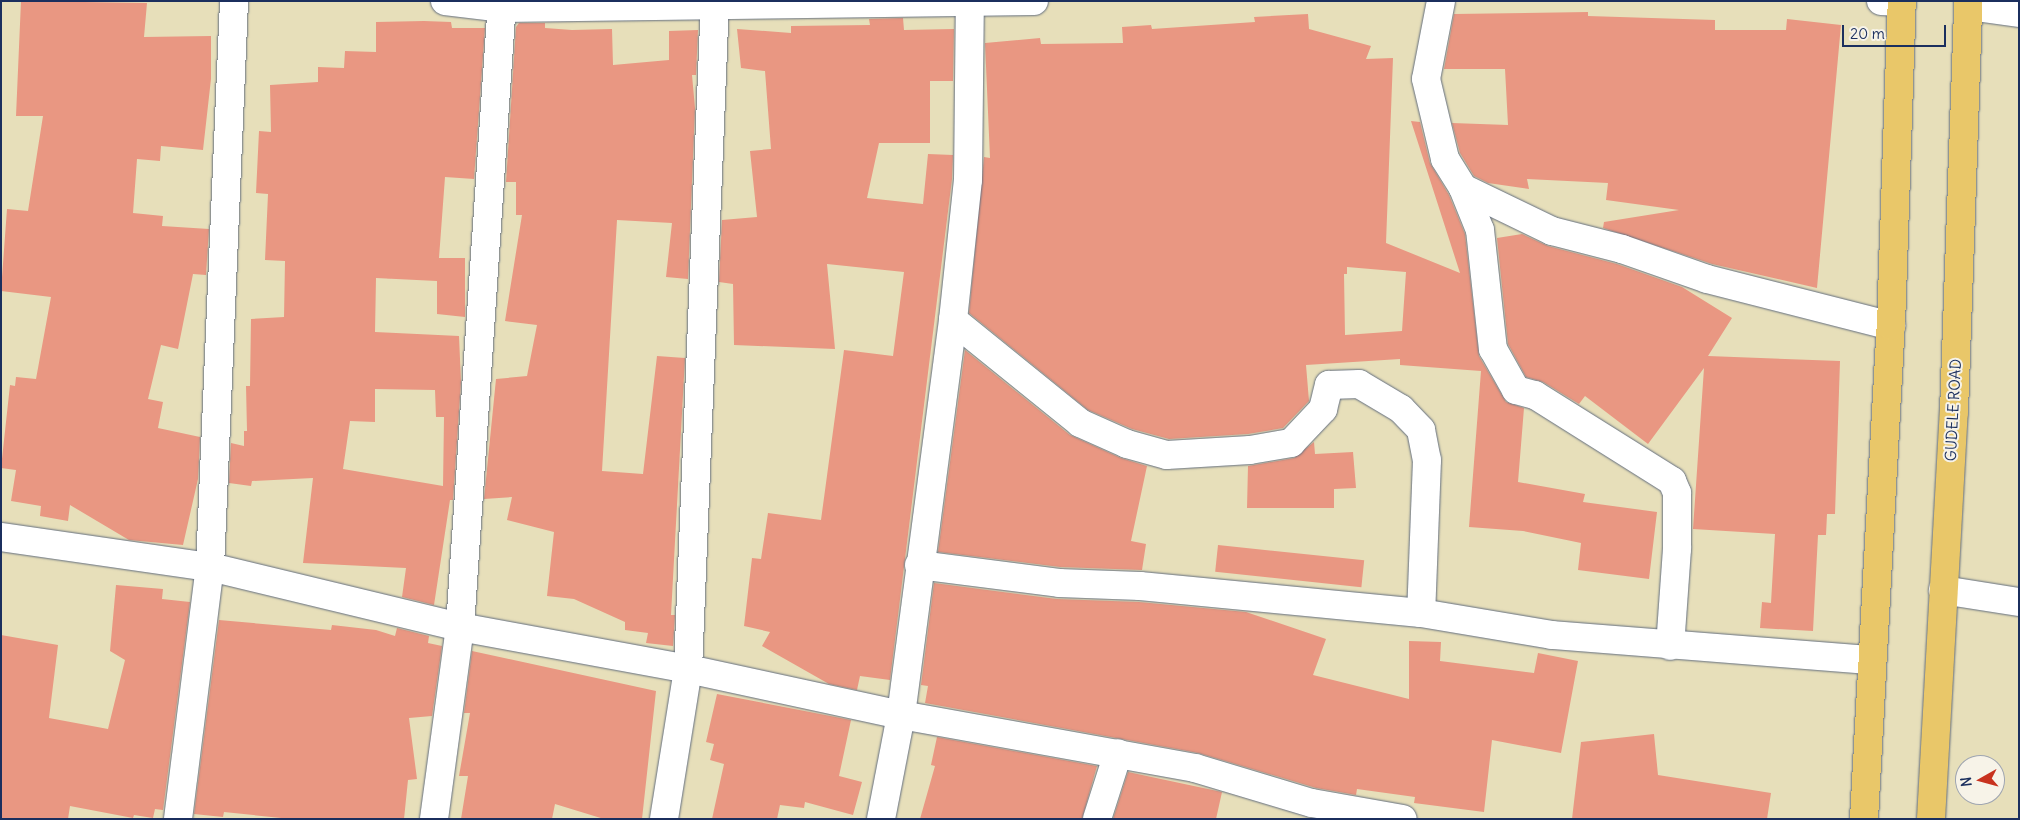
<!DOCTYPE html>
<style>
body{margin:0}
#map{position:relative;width:2020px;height:820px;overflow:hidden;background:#e7dfba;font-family:Delius,sans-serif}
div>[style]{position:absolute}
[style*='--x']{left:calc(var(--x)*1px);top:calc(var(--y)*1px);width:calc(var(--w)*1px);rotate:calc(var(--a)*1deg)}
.building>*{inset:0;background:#e99782;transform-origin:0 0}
.roads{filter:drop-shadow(0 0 1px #626d7e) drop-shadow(0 0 1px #626d7e)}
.street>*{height:28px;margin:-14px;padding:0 14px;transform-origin:14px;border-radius:14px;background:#fff}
.highway>*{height:28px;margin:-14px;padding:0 14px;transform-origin:14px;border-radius:14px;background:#e9c769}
span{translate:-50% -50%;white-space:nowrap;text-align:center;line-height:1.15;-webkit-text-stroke:4px #f7f3e8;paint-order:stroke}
.street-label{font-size:15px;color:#1b2f5e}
.frame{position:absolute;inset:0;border:2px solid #1b2f5e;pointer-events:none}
.north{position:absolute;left:1955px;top:755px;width:50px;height:50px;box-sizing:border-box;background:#f7f3e8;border:1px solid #9fa5b1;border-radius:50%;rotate:263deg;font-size:14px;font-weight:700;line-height:20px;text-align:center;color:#1b2f5e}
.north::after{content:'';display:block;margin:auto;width:18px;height:22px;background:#c8321e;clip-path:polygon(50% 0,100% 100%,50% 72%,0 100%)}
.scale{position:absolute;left:1842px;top:25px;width:104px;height:22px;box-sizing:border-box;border:2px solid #1b2f5e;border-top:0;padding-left:6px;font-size:15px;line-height:18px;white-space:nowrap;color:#1b2f5e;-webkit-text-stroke:4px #f7f3e8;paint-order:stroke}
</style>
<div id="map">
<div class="building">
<div style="clip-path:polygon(21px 1px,147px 3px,144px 37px,211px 36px,211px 79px,203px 150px,161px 146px,160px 161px,137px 159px,133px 213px,163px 216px,162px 226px,209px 229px,206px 275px,193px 274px,178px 349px,161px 345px,148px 399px,163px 402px,158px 428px,200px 437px,198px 479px,183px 545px,129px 540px,70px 505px,68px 521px,40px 516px,41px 506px,11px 501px,16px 470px,1px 468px,10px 385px,15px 386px,16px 377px,36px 379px,51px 297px,1px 291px,7px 209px,28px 211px,43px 116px,16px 116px)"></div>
<div style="clip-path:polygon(1588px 12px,1588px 16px,1715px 20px,1715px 30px,1786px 30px,1787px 19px,1841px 25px,1817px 288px,1712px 264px,1603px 228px,1604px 222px,1679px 210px,1606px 200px,1608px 183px,1527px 179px,1529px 189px,1488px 183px,1474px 176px,1460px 153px,1452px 123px,1508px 125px,1505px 69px,1444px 69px,1454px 14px)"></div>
<div style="clip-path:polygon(evenodd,1308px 14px,1309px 29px,1371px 46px,1366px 59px,1393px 58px,1386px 243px,1460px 273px,1411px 121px,1420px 122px,1430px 163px,1449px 195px,1465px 234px,1479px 356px,1506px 402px,1524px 408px,1518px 482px,1585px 494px,1583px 502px,1657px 512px,1649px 579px,1578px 570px,1581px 543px,1523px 531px,1469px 527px,1481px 371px,1400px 365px,1400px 359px,1306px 365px,1309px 401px,1283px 428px,1248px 434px,1169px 439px,1132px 429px,1088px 410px,969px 313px,984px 157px,990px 158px,985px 43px,1040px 38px,1041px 44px,1123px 43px,1122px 27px,1151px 25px,1152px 29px,1255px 22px,1254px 17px,1308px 14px,1347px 267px,1406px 272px,1402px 331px,1345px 335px,1344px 274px,1347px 274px,1347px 267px)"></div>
<div style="clip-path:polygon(903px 18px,904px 30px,954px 29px,953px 81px,930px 81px,930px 143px,879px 143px,867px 198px,923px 204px,928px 154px,953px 155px,952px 179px,890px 680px,860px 676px,857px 690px,829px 684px,762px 646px,770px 632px,744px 626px,752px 558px,761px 559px,768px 513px,821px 520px,844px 350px,893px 356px,904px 272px,827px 264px,835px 349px,734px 345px,733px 284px,719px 282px,722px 220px,757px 217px,750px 151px,771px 149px,765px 71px,741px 68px,737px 29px,791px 33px,791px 26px,870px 25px,869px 19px)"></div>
<div style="clip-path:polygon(evenodd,424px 21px,451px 22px,452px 28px,485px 28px,474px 179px,445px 177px,439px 258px,465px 258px,465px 317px,437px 314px,437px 281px,376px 278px,375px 332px,459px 336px,461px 382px,453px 500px,450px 500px,434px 605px,402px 597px,406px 568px,303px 563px,313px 478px,252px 481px,251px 486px,229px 483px,231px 443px,244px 446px,244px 431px,247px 431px,246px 386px,250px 386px,251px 319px,284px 317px,285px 261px,265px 260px,268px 194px,256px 193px,259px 131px,271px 132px,270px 85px,318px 82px,318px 67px,344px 68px,345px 51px,376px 52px,376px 22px,424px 21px,375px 389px,435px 390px,436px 417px,444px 417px,443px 486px,343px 469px,350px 421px,375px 422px,375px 389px)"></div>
<div style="clip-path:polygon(519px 23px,545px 23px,545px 28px,572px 30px,612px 29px,613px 65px,669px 60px,669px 31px,698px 30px,696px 75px,692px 75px,695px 108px,688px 279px,666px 277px,672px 223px,617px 220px,602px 471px,643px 474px,657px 356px,685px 358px,671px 615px,675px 615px,673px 646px,646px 643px,648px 633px,625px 630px,625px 622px,574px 599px,547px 596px,554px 532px,507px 520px,512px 497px,484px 499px,496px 379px,527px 376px,537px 325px,505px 321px,522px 215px,516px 215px,516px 182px,506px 182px,516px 27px)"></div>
<div style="clip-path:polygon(1522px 234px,1548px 246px,1617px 264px,1682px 287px,1732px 318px,1708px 356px,1840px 361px,1835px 514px,1827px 514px,1826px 535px,1818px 535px,1813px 631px,1760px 628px,1762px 602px,1771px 603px,1775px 534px,1693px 529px,1704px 368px,1648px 444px,1585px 396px,1579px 404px,1543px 382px,1526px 377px,1508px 344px,1497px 238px)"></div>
<div style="clip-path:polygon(965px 350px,1070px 435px,1121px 458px,1147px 466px,1131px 541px,1146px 544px,1142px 570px,1060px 567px,938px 552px)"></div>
<div style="clip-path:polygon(1314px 442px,1315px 454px,1353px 452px,1356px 488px,1334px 489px,1334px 508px,1247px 508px,1248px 466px,1294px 458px)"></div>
<div style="left:1218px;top:545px;width:147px;height:27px;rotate:6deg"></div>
<div style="clip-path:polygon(934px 583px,1057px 599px,1139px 602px,1246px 612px,1326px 639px,1313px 675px,1409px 699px,1409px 641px,1441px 642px,1440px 661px,1534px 673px,1538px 653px,1578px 661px,1561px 753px,1492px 740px,1484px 812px,1414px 803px,1415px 797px,1357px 789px,1356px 795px,1316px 788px,1198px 753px,925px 703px,928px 686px,921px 685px)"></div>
<div style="clip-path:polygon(116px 585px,163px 589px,162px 599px,190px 602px,163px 810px,155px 809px,153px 818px,134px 815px,133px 818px,70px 806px,68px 819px,1px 819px,1px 635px,58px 645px,49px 718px,108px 729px,125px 660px,110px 651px)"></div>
<div style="clip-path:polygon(219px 620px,331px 630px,332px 625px,376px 630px,395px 636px,397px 628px,429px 636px,428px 643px,442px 646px,432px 716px,409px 718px,417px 779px,408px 780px,404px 819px,291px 819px,224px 812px,223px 817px,194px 814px)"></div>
<div style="clip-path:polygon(472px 651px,656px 691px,642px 819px,604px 819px,555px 804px,552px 819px,461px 819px,468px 776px,459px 776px,470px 713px,464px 713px)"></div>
<div style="clip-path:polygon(717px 694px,851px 720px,839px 776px,862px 782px,853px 815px,805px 802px,804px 808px,780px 805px,777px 819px,712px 819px,724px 764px,710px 760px,714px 744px,706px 742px)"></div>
<div style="clip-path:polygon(1654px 734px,1658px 775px,1771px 793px,1767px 819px,1572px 819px,1581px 742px)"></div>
<div style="clip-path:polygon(937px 737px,1097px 766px,1082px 819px,920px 819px,935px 766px,931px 765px)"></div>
<div style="clip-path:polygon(1128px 772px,1222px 792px,1216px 819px,1113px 819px)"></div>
</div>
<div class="roads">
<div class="street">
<div style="--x:445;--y:1;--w:57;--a:7"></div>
<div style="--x:502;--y:8;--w:532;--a:-0.75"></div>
<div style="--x:1441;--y:1;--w:79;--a:100.9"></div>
<div style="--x:1426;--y:79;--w:82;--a:76.6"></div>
<div style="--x:1445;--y:159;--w:34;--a:58"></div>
<div style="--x:1463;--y:188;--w:45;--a:68"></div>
<div style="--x:1480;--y:230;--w:120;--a:83.8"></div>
<div style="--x:1493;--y:349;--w:47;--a:60.7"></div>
<div style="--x:1516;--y:390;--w:20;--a:15"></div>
<div style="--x:1535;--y:395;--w:162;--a:32.1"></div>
<div style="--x:1672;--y:481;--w:13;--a:67"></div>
<div style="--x:1677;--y:493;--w:56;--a:90"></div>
<div style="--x:1677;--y:549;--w:97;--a:94.1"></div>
<div style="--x:1881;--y:1;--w:21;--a:3"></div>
<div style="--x:1968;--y:6;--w:51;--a:7.8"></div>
<div style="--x:1463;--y:188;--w:99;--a:25.8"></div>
<div style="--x:1552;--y:231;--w:72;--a:14.4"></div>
<div style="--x:1622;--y:249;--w:90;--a:19.4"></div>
<div style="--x:1707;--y:279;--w:190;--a:14.3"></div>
<div style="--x:953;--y:320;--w:164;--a:39"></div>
<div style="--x:1080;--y:423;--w:51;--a:24.1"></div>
<div style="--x:1127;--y:444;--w:41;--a:15.4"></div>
<div style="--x:1167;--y:455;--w:83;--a:-3.4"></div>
<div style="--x:1250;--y:450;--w:42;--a:-9.7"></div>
<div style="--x:1291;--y:443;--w:47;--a:-46.7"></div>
<div style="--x:1323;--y:409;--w:25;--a:-76"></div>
<div style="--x:1329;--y:385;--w:30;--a:-2"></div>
<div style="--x:1359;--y:384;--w:49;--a:30.8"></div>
<div style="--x:1401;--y:409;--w:29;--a:46"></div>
<div style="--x:1421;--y:430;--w:31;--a:79"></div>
<div style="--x:1427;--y:460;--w:153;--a:92.2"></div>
<div style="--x:1;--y:537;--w:211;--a:8.2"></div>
<div style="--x:210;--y:567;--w:257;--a:13.5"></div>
<div style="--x:460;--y:627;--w:232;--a:10.4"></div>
<div style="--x:688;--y:669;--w:218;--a:12.2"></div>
<div style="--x:901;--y:715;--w:299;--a:10.2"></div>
<div style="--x:1195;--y:768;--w:122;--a:16.7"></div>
<div style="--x:1312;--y:803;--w:92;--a:10"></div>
<div style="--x:919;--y:565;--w:141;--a:7.3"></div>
<div style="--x:1059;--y:583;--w:81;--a:2.1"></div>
<div style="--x:1140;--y:586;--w:282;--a:5.5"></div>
<div style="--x:1421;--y:613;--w:133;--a:9.5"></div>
<div style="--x:1552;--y:635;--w:320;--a:4.5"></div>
<div style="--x:1943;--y:590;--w:77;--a:9"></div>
<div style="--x:178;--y:819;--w:254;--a:-82.8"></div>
<div style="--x:210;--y:567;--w:567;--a:-87.57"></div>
<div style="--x:434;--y:819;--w:194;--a:-82.3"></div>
<div style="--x:460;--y:627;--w:627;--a:-86.16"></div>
<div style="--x:664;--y:819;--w:152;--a:-80.9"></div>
<div style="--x:688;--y:669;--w:669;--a:-87.69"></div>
<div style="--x:881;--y:819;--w:106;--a:-79.1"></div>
<div style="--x:901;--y:715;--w:398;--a:-82.5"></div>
<div style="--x:953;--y:320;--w:141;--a:-83.9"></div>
<div style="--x:968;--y:180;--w:179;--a:-89.4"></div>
<div style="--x:1097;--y:819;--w:69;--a:-72.3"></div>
</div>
<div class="highway">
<div style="--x:1864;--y:819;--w:494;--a:-86.9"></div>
<div style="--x:1891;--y:326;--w:325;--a:-88.1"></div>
<div style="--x:1931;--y:819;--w:408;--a:-86.8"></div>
<div style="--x:1954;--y:412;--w:411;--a:-88"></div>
</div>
</div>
<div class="street-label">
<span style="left:1953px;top:410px;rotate:-87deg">GUDELE ROAD</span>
</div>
<div class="frame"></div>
<div class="north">N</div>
<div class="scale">20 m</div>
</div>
